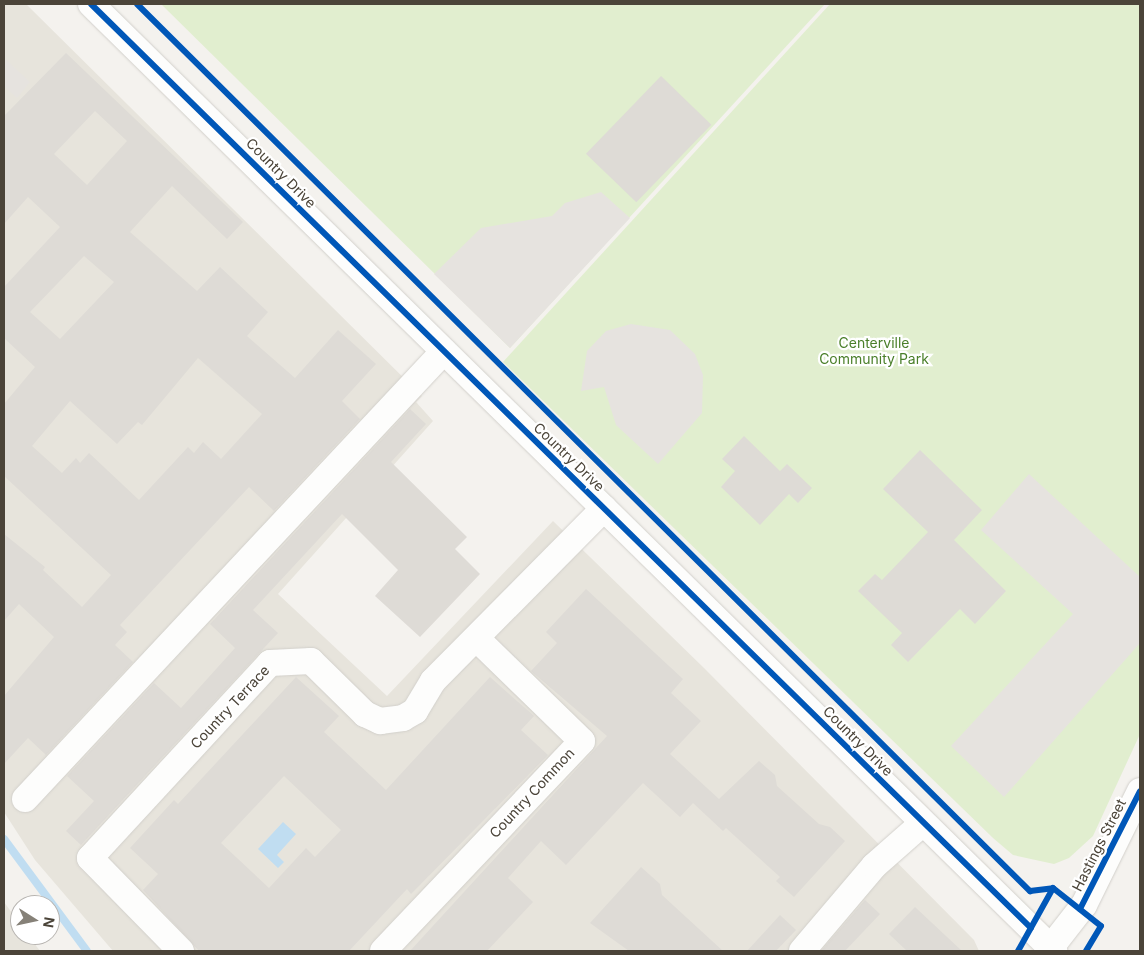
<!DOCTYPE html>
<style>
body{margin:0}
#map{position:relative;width:1144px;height:955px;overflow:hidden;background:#f4f2ee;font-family:Inter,sans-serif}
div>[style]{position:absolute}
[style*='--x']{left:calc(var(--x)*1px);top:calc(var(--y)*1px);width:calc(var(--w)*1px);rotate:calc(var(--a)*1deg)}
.residential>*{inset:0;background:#e7e4dc}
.green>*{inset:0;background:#e1eecf}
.parking>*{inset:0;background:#e6e3df}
.water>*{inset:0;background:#c0ddf1}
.stream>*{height:8px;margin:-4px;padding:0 4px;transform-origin:4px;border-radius:4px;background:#c0ddf1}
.building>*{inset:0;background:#dedbd6;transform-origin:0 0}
.roads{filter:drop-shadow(0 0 1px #d2d0cb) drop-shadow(0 0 1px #d2d0cb)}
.minor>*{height:26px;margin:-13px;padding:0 13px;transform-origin:13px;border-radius:13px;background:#fdfdfc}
.cycleway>*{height:6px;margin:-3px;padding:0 3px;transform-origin:3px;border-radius:3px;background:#0057b8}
span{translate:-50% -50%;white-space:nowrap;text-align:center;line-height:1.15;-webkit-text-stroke:4.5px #fff;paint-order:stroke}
.street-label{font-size:14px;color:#4b4439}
.park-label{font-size:14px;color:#4a7f2a}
.frame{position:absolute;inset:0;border:5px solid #4b4439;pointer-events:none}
.north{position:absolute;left:10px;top:895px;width:50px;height:50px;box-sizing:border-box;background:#fff;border:1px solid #b7b4b0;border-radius:50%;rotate:100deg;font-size:14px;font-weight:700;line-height:20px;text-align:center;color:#4b4439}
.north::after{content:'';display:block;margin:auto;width:18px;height:22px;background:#868178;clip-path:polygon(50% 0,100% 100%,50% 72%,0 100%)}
</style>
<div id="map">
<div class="residential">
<div style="clip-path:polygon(4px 4px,26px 4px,422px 396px,416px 402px,433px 421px,278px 594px,387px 696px,553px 521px,704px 668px,974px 940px,979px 951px,113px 951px,35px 860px,4px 812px)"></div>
<div style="clip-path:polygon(4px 902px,20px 924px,20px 935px,28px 935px,40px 951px,4px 951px)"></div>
</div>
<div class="green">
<div style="clip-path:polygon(161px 4px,825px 4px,510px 348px)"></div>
<div style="clip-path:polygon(830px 4px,1140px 4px,1140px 734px,1093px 836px,1069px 858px,1054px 864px,1013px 855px,993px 838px,503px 362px)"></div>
</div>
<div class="parking">
<div style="clip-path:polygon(4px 58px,30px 82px,17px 98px,4px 86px)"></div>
<div style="clip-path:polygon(601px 192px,630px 218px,510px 348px,434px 274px,481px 228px,552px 216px,565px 203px)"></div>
<div style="clip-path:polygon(631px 324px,670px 330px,695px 354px,703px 375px,702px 413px,658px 464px,616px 425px,604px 387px,581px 391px,587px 351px,606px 331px)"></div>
<div style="clip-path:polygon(1029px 474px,1140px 577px,1140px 643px,1004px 797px,951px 746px,1073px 614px,981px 530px)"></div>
</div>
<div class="water">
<div style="clip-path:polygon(283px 822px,296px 834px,277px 855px,284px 862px,278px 868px,258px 849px)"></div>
</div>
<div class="stream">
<div style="--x:4;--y:839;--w:139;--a:53.5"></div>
</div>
<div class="building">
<div style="clip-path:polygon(evenodd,66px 53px,243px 222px,227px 239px,172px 186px,130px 232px,197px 291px,220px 267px,268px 312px,247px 336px,295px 378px,338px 330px,376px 364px,342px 401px,360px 419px,274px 511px,249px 487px,120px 625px,127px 632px,115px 645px,133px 662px,46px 755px,28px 738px,4px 764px,4px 696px,54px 637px,19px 604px,4px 621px,4px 534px,45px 567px,43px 570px,82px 607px,111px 575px,4px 476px,4px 404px,35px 367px,4px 338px,4px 287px,60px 227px,28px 197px,4px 224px,4px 116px,66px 53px,95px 111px,127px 141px,87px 185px,54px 154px,95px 111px,66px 53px,84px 256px,114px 282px,60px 339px,30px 312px,84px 256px,66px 53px,198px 358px,262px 414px,221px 459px,203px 442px,194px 453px,188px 447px,139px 500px,89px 453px,80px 463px,76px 458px,62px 473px,32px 446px,70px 401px,117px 444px,138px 422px,142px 425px,198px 358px)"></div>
<div style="left:661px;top:76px;width:70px;height:108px;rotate:44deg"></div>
<div style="clip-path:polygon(410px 409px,426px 424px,391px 462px,467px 537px,455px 549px,480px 574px,420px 637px,375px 596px,398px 570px,342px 514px,253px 610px,278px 633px,81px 845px,66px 831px,94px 801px,67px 776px,154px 683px,181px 708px,235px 648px,210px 624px)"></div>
<div style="clip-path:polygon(744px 436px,780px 471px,787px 464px,812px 488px,798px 503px,789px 494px,760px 525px,721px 487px,735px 471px,722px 459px)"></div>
<div style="clip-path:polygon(920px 450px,982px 510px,954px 540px,1006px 591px,975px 624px,960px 609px,908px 662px,891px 645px,902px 633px,858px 591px,875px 574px,882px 580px,928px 532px,883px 489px)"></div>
<div style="clip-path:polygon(586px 589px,683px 679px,671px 693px,701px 721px,670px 754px,719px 799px,759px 761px,775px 775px,777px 786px,819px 824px,830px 827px,845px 841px,794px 897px,776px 881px,780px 877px,726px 828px,723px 831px,693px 803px,680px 817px,643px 783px,566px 865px,541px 841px,508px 878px,533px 902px,487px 951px,410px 951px,607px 736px,531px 671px,557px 643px,546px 632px)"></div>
<div style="clip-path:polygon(evenodd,296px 677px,339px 716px,324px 732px,386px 790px,490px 677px,534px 716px,521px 730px,548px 755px,411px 894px,407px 889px,349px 951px,199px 951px,143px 890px,158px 874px,130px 848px,174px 800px,178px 804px,296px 677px,284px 776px,341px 830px,315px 857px,306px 848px,269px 888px,221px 843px,284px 776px)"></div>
<div style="clip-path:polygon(641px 867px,660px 884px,662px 895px,723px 951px,629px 951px,590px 923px)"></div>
<div style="clip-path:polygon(865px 900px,880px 914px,845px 951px,821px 951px)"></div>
<div style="clip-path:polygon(915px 907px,962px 951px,907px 951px,889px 934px)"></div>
<div style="clip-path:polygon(780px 915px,796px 930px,776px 951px,747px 951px)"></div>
</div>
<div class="roads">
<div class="minor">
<div style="--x:91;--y:4;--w:1351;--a:44.52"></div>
<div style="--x:25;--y:799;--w:613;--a:-46.92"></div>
<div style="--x:181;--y:951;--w:130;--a:-134.4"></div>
<div style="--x:90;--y:858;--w:265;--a:-47.3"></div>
<div style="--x:270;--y:663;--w:41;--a:-2.8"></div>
<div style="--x:311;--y:661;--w:76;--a:44.5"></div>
<div style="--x:365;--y:714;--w:17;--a:25"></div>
<div style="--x:380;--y:721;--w:23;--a:-7"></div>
<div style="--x:403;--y:718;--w:14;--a:-30"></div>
<div style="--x:415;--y:711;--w:35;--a:-59"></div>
<div style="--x:433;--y:681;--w:243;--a:-45.3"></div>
<div style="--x:383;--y:951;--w:289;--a:-46.5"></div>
<div style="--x:582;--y:741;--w:145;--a:-135.8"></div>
<div style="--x:802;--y:951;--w:111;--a:-49.7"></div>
<div style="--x:874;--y:866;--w:65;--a:-41.3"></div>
<div style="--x:1048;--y:951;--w:58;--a:-52"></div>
<div style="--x:1084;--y:905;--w:127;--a:-63.8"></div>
</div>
</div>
<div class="cycleway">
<div style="--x:91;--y:4;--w:1318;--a:44.51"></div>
<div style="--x:137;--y:4;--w:1259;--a:44.81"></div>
<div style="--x:1030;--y:891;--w:23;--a:-7"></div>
<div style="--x:1053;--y:888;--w:61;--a:38.4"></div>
<div style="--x:1101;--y:926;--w:29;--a:121"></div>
<div style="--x:1080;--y:909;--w:132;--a:-63"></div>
<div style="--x:1018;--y:951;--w:72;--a:-60.9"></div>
</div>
<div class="street-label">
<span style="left:281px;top:173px;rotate:45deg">Country Drive</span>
<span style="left:569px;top:457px;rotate:44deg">Country Drive</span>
<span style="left:230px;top:707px;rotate:-47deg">Country Terrace</span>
<span style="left:858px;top:741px;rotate:45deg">Country Drive</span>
<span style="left:532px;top:793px;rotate:-47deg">Country Common</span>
<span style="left:1099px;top:845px;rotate:-63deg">Hastings Street</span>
</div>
<div class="park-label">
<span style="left:874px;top:351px">Centerville<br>Community Park</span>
</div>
<div class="frame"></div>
<div class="north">N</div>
</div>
